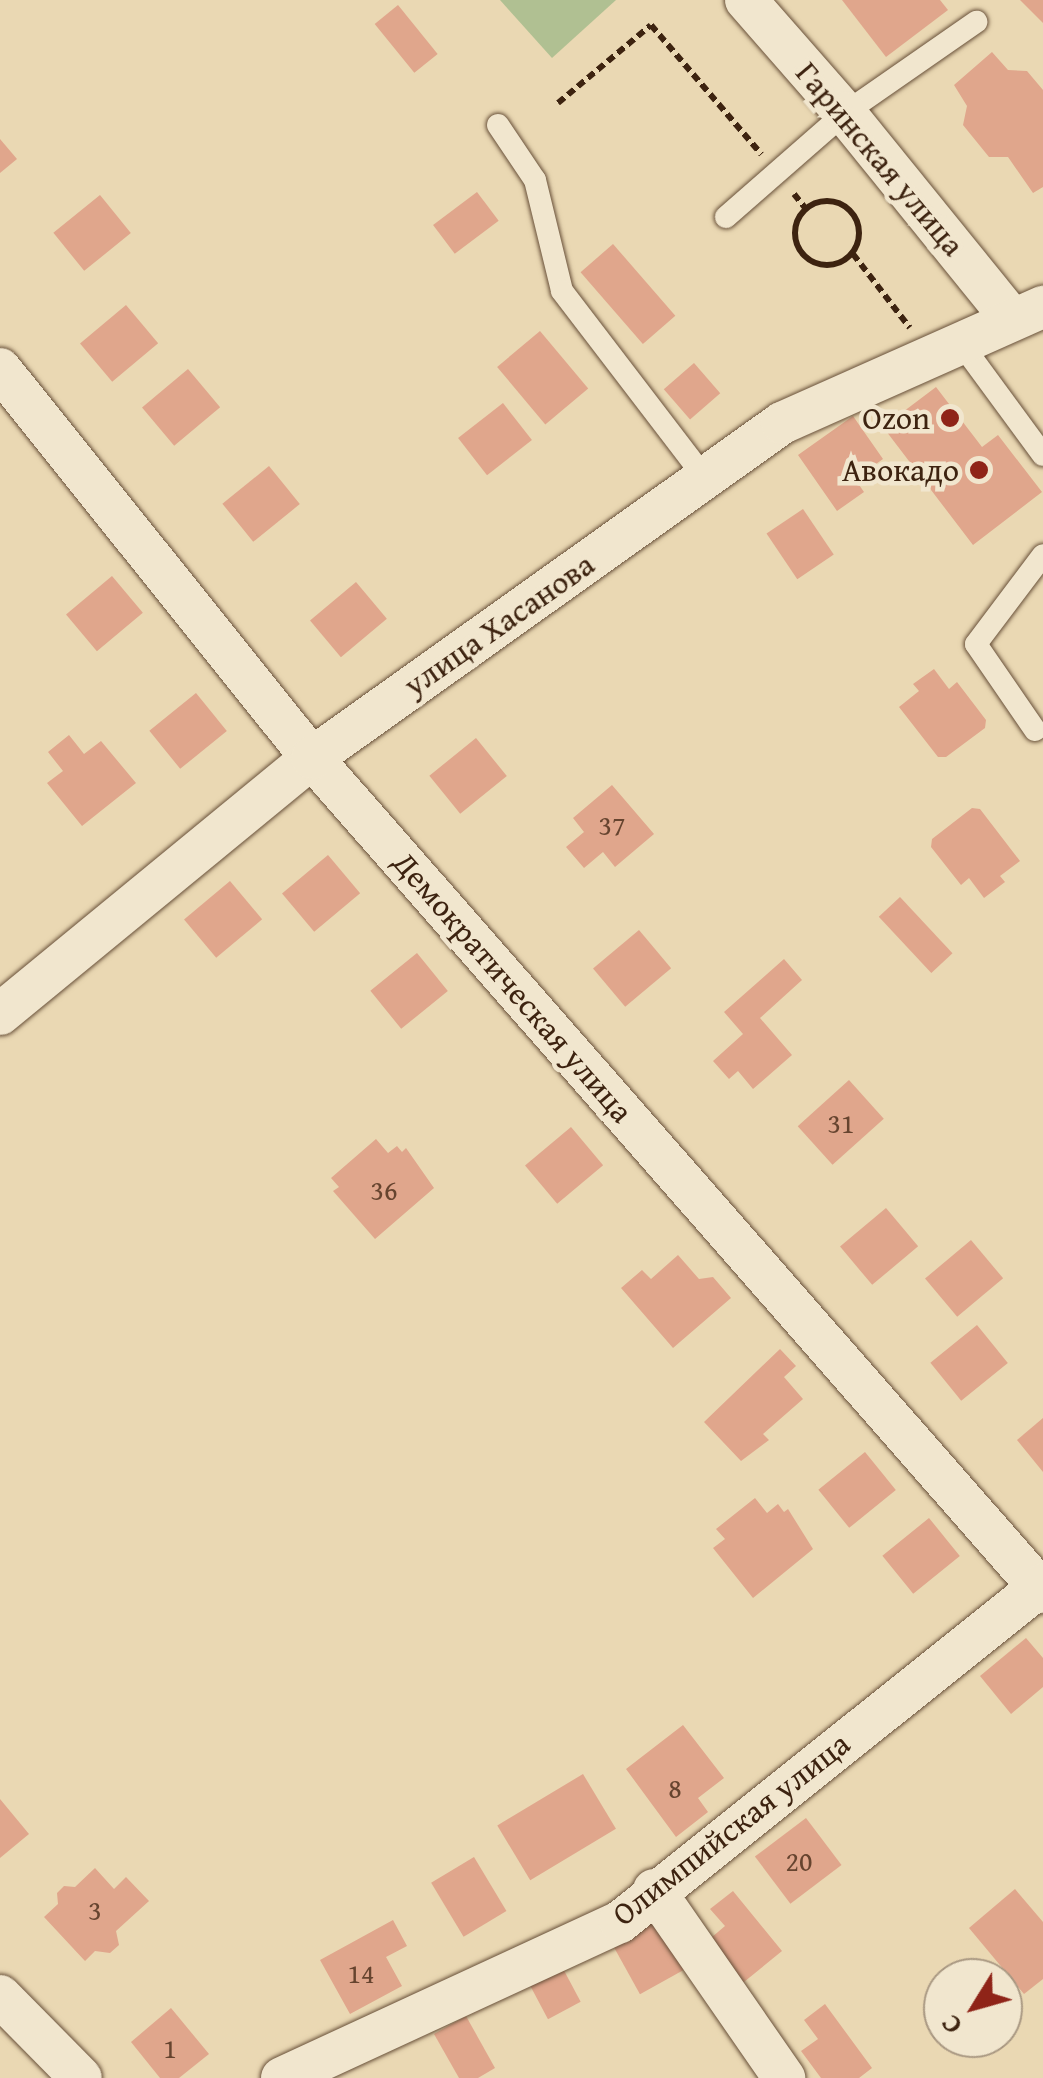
<!DOCTYPE html>
<meta charset="utf-8">
<style>
body{margin:0}
#map{position:relative;width:1043px;height:2078px;overflow:hidden;background:#ead8b3;font-family:"Gentium Book Plus",serif}
div>[style]{position:absolute}
[style*='--x']{left:calc(var(--x)*1px);top:calc(var(--y)*1px);width:calc(var(--w)*1px);rotate:calc(var(--a)*1deg)}
.green>*{inset:0;background:#b0c092}
.building>*{inset:0;background:#e0a68c;transform-origin:0 0}
.path>*{height:6px;margin-top:-3px;transform-origin:0;background:repeating-linear-gradient(90deg,#3d2310 0 8px,transparent 0 13px)}
.path>.ring{margin:-3px;padding:0;box-sizing:content-box;background:none;border:6px solid #3d2310;border-radius:50%}
.roads{filter:drop-shadow(0 0 2px #685039) drop-shadow(0 0 2px #685039)}
.lane>*{height:22px;margin:-11px;padding:0 11px;transform-origin:11px;border-radius:11px;background:#f1e6ce}
.street>*{height:42px;margin:-21px;padding:0 21px;transform-origin:21px;border-radius:21px;background:#f1e6ce}
.dots>*{width:28px;height:28px;translate:-50% -50%;box-sizing:border-box;border:5px solid #f1e6ce;border-radius:50%}
span{translate:-50% -50%;white-space:nowrap;text-align:center;line-height:1.15;-webkit-text-stroke:9px #f1e6ce;paint-order:stroke}
.number-label{font-size:28px;color:#66442f}
.number-label span{-webkit-text-stroke-width:0}
.street-label{font-size:32px;color:#3d2310}
.poi-label{font-size:32px;color:#3d2310}
.right{translate:-100% -50%;text-align:right}
.north{position:absolute;left:923px;top:1958px;width:100px;height:100px;box-sizing:border-box;background:#f1e6ce;border:2px solid #a99882;border-radius:50%;rotate:233deg;font-size:28px;font-weight:700;line-height:40px;text-align:center;color:#3d2310}
.north::after{content:'';display:block;margin:auto;width:35px;height:45px;background:#8f2418;clip-path:polygon(50% 0,100% 100%,50% 72%,0 100%)}
</style>
<div id="map">
<div class="green">
<div style="clip-path:polygon(500px 0,616px 0,552px 58px)"></div>
</div>
<div class="building">
<div style="clip-path:polygon(842px 0,940px 0,948px 10px,886px 57px)"></div>
<div style="clip-path:polygon(1020px 0,1043px 0,1043px 23px)"></div>
<div style="left:398px;top:5px;width:63px;height:30px;rotate:51deg"></div>
<div style="clip-path:polygon(992px 52px,1008px 70px,1027px 71px,1043px 90px,1043px 187px,1033px 193px,1008px 157px,989px 157px,963px 125px,967px 106px,954px 85px)"></div>
<div style="clip-path:polygon(0 139px,17px 159px,0 173px)"></div>
<div style="left:477px;top:192px;width:36px;height:55px;rotate:53deg"></div>
<div style="left:100px;top:195px;width:49px;height:60px;rotate:51deg"></div>
<div style="left:613px;top:244px;width:95px;height:43px;rotate:49deg"></div>
<div style="left:126px;top:305px;width:50px;height:60px;rotate:50deg"></div>
<div style="left:540px;top:331px;width:75px;height:56px;rotate:50deg"></div>
<div style="left:694px;top:363px;width:40px;height:40px;rotate:49deg"></div>
<div style="left:188px;top:369px;width:50px;height:60px;rotate:50deg"></div>
<div style="clip-path:polygon(936px 387px,982px 447px,998px 435px,1042px 492px,973px 545px,883px 427px)"></div>
<div style="left:503px;top:403px;width:47px;height:57px;rotate:52deg"></div>
<div style="clip-path:polygon(853px 416px,883px 459px,855px 479px,864px 492px,837px 511px,798px 455px)"></div>
<div style="left:269px;top:466px;width:49px;height:60px;rotate:51deg"></div>
<div style="left:803px;top:509px;width:55px;height:44px;rotate:56deg"></div>
<div style="left:112px;top:576px;width:48px;height:60px;rotate:50deg"></div>
<div style="left:356px;top:582px;width:48px;height:60px;rotate:50deg"></div>
<div style="clip-path:polygon(934px 669px,949px 689px,957px 682px,986px 720px,985px 728px,946px 757px,938px 757px,899px 707px,919px 691px,913px 684px)"></div>
<div style="left:196px;top:693px;width:49px;height:60px;rotate:51deg"></div>
<div style="clip-path:polygon(69px 735px,84px 754px,101px 741px,136px 783px,82px 826px,47px 783px,63px 771px,48px 752px)"></div>
<div style="left:476px;top:738px;width:49px;height:60px;rotate:51deg"></div>
<div style="clip-path:polygon(612px 785px,654px 834px,615px 867px,603px 852px,584px 868px,566px 847px,584px 832px,573px 818px)"></div>
<div style="clip-path:polygon(972px 808px,980px 809px,1020px 861px,1000px 876px,1005px 882px,984px 898px,969px 878px,961px 885px,931px 847px,932px 839px)"></div>
<div style="left:328px;top:855px;width:50px;height:60px;rotate:50deg"></div>
<div style="left:230px;top:881px;width:50px;height:60px;rotate:50deg"></div>
<div style="left:900px;top:897px;width:77px;height:29px;rotate:47deg"></div>
<div style="left:639px;top:930px;width:50px;height:60px;rotate:50deg"></div>
<div style="left:417px;top:953px;width:49px;height:60px;rotate:51deg"></div>
<div style="clip-path:polygon(784px 959px,802px 980px,760px 1018px,792px 1055px,753px 1089px,738px 1071px,729px 1079px,713px 1061px,743px 1034px,724px 1012px)"></div>
<div style="left:849px;top:1080px;width:52px;height:69px;rotate:48deg"></div>
<div style="left:571px;top:1127px;width:50px;height:60px;rotate:50deg"></div>
<div style="clip-path:polygon(376px 1139px,388px 1153px,397px 1146px,402px 1152px,406px 1148px,434px 1188px,375px 1239px,333px 1191px,339px 1187px,331px 1178px)"></div>
<div style="left:886px;top:1208px;width:50px;height:60px;rotate:50deg"></div>
<div style="left:971px;top:1240px;width:50px;height:60px;rotate:50deg"></div>
<div style="clip-path:polygon(678px 1255px,699px 1279px,713px 1277px,731px 1298px,673px 1348px,621px 1288px,642px 1270px,651px 1279px)"></div>
<div style="left:977px;top:1325px;width:49px;height:60px;rotate:51deg"></div>
<div style="clip-path:polygon(780px 1349px,796px 1366px,784px 1377px,803px 1399px,763px 1434px,769px 1440px,741px 1461px,704px 1422px)"></div>
<div style="clip-path:polygon(1043px 1418px,1043px 1472px,1017px 1440px)"></div>
<div style="left:865px;top:1452px;width:49px;height:60px;rotate:51deg"></div>
<div style="clip-path:polygon(755px 1498px,767px 1513px,778px 1504px,784px 1512px,788px 1509px,813px 1549px,753px 1598px,713px 1548px,725px 1539px,716px 1529px)"></div>
<div style="left:929px;top:1518px;width:49px;height:60px;rotate:51deg"></div>
<div style="clip-path:polygon(1026px 1638px,1043px 1658px,1043px 1687px,1011px 1714px,980px 1676px)"></div>
<div style="clip-path:polygon(683px 1725px,724px 1778px,698px 1798px,708px 1812px,676px 1837px,626px 1769px)"></div>
<div style="left:583px;top:1774px;width:64px;height:100px;rotate:59deg"></div>
<div style="clip-path:polygon(0 1799px,29px 1834px,0 1858px)"></div>
<div style="left:806px;top:1818px;width:59px;height:64px;rotate:53deg"></div>
<div style="left:474px;top:1857px;width:63px;height:50px;rotate:59deg"></div>
<div style="clip-path:polygon(95px 1868px,114px 1889px,126px 1877px,149px 1901px,116px 1931px,119px 1945px,110px 1953px,95px 1951px,85px 1961px,44px 1917px,58px 1904px,57px 1893px,64px 1886px,75px 1887px)"></div>
<div style="clip-path:polygon(1015px 1889px,1043px 1922px,1043px 1979px,1024px 1994px,969px 1928px)"></div>
<div style="clip-path:polygon(733px 1891px,782px 1951px,739px 1986px,705px 1943px,725px 1926px,710px 1909px)"></div>
<div style="left:659px;top:1915px;width:60px;height:55px;rotate:61deg"></div>
<div style="clip-path:polygon(393px 1920px,407px 1946px,386px 1957px,402px 1986px,350px 2014px,320px 1960px)"></div>
<div style="left:560px;top:1963px;width:44px;height:37px;rotate:62deg"></div>
<div style="clip-path:polygon(825px 2004px,872px 2068px,859px 2078px,821px 2078px,801px 2051px,818px 2039px,804px 2020px)"></div>
<div style="clip-path:polygon(171px 2008px,209px 2054px,179px 2078px,160px 2078px,131px 2042px)"></div>
<div style="clip-path:polygon(466px 2016px,495px 2068px,478px 2078px,459px 2078px,434px 2034px)"></div>
</div>
<div class="path">
<div style="--x:558;--y:103;--w:121;--a:-40"></div>
<div style="--x:651;--y:25;--w:170;--a:49.5"></div>
<div style="--x:794;--y:194;--w:19;--a:51"></div>
<div class="ring" style="left:795px;top:201px;width:58px;height:58px"></div>
<div style="--x:853;--y:254;--w:93;--a:52.4"></div>
</div>
<div class="roads">
<div class="lane">
<div style="--x:498;--y:125;--w:66;--a:56.1"></div>
<div style="--x:535;--y:180;--w:114;--a:76.3"></div>
<div style="--x:562;--y:291;--w:235;--a:52.6"></div>
<div style="--x:726;--y:217;--w:158;--a:-41.2"></div>
<div style="--x:845;--y:113;--w:160;--a:-34.8"></div>
<div style="--x:960;--y:342;--w:140;--a:53.7"></div>
<div style="--x:1035;--y:730;--w:104;--a:-124.5"></div>
<div style="--x:976;--y:644;--w:111;--a:-53"></div>
</div>
<div class="street">
<div style="--x:746;--y:0;--w:150;--a:48.8"></div>
<div style="--x:845;--y:113;--w:265;--a:51"></div>
<div style="--x:0;--y:369;--w:499;--a:51.3"></div>
<div style="--x:312;--y:758;--w:1109;--a:48.77"></div>
<div style="--x:0;--y:1014;--w:404;--a:-39.4"></div>
<div style="--x:312;--y:758;--w:577;--a:-35.48"></div>
<div style="--x:782;--y:423;--w:286;--a:-24"></div>
<div style="--x:654;--y:1890;--w:229;--a:55.3"></div>
<div style="--x:0;--y:1996;--w:115;--a:45.4"></div>
<div style="--x:282;--y:2078;--w:372;--a:-24.8"></div>
<div style="--x:620;--y:1922;--w:541;--a:-38.63"></div>
</div>
</div>
<div class="dots">
<div style="left:950px;top:418px;background:#8f2418"></div>
<div style="left:979px;top:470px;background:#8f2418"></div>
</div>
<div class="number-label">
<span style="left:612px;top:825px">37</span>
<span style="left:841px;top:1123px">31</span>
<span style="left:384px;top:1190px">36</span>
<span style="left:675px;top:1788px">8</span>
<span style="left:799px;top:1861px">20</span>
<span style="left:95px;top:1910px">3</span>
<span style="left:361px;top:1973px">14</span>
<span style="left:170px;top:2048px">1</span>
</div>
<div class="street-label">
<span style="left:880px;top:159px;rotate:50deg">Гаринская улица</span>
<span style="left:499px;top:625px;rotate:-35deg">улица Хасанова</span>
<span style="left:513px;top:987px;rotate:49deg">Демократическая улица</span>
<span style="left:731px;top:1829px;rotate:-38deg">Олимпийская улица</span>
</div>
<div class="poi-label">
<span class="right" style="left:930px;top:418px">Ozon</span>
<span class="right" style="left:959px;top:470px">Авокадо</span>
</div>
<div class="north">С</div>
</div>
